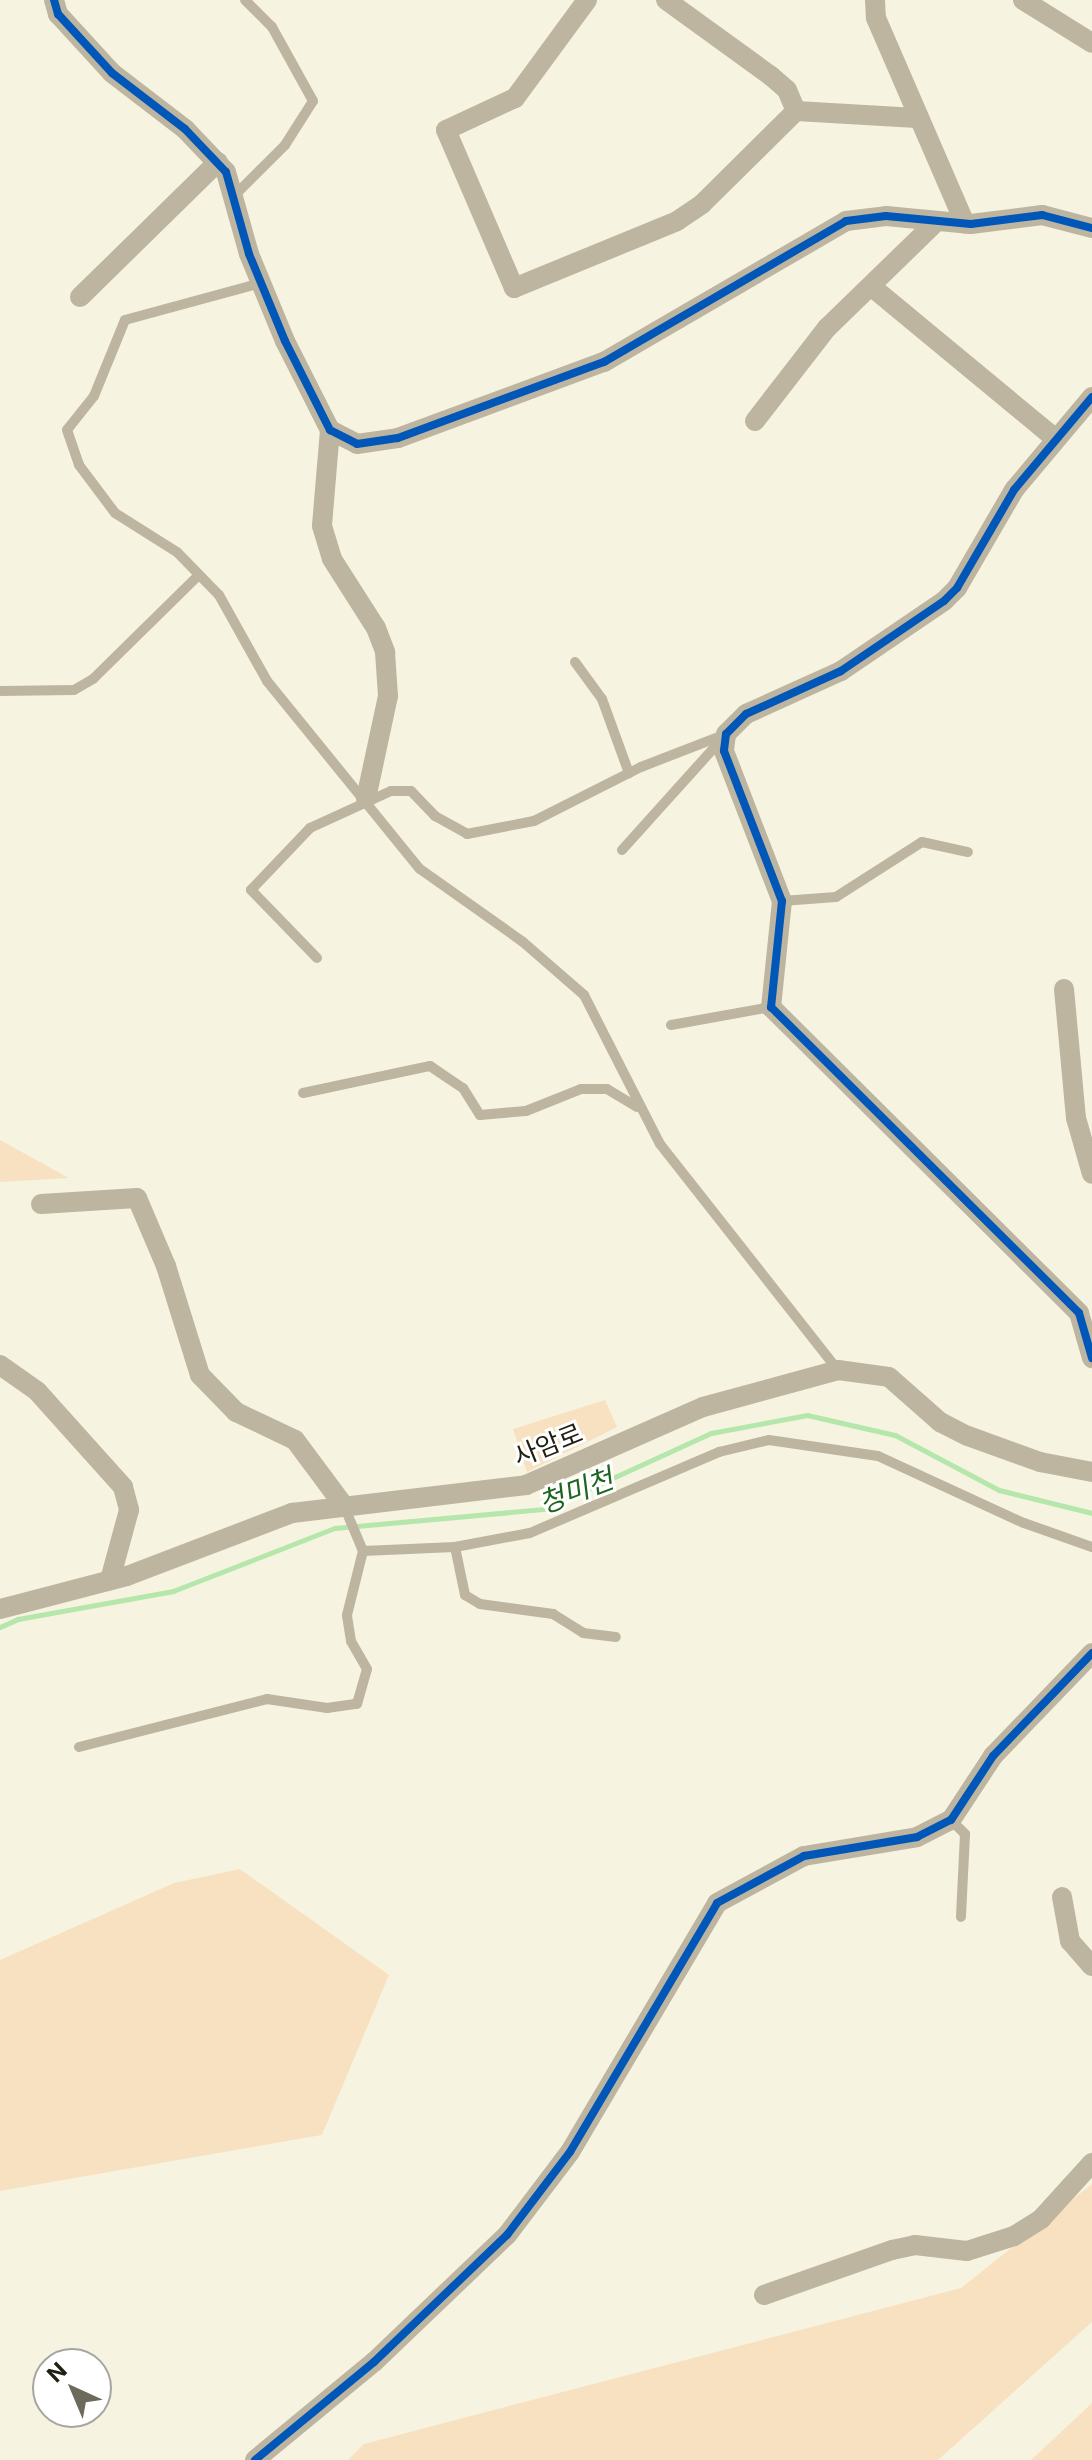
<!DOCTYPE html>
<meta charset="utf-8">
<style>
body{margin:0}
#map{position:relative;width:1092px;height:2460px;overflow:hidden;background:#f6f4e1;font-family:Inter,"Noto Sans KR",sans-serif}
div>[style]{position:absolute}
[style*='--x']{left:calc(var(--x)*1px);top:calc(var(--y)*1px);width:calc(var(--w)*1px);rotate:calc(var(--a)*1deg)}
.green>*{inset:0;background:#f8e1c1}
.stream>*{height:5px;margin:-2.5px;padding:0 2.5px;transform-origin:2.5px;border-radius:2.5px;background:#b5e7ac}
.service>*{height:10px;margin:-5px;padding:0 5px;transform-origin:5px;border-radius:5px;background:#beb5a0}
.minor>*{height:20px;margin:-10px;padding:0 10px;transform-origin:10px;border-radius:10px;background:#beb5a0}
.cycleway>*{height:8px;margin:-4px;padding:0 4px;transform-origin:4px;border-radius:4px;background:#0057b8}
span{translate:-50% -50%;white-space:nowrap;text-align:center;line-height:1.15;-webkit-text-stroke:6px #fff;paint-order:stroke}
.street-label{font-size:26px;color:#201f13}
.water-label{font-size:28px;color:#1e6620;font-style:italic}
.north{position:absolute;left:32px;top:2348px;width:80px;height:80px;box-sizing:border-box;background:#fff;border:2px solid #a6a5a1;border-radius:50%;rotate:316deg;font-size:22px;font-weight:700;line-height:32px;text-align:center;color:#201f13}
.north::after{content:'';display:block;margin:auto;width:28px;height:36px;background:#6b6a5b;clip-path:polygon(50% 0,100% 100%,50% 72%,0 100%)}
</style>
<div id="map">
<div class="green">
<div style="clip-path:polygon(0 1140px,69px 1178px,0 1182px)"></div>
<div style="clip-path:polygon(605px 1400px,617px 1427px,527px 1472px,513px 1429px)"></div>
<div style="clip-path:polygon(240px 1869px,389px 1975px,322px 2135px,0 2191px,0 1960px,174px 1883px)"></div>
<div style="clip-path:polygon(1092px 2184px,1092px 2322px,938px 2460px,348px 2460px,364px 2444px,961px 2288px)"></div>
<div style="clip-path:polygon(1092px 2403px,1092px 2460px,1031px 2460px)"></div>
</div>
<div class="stream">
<div style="--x:0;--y:1627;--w:20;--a:-24"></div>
<div style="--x:18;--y:1619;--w:158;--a:-10.2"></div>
<div style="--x:173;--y:1591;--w:174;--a:-21.3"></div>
<div style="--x:335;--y:1528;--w:211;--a:-5.2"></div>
<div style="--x:545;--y:1509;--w:183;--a:-24.6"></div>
<div style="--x:711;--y:1433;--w:98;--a:-10.6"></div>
<div style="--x:807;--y:1415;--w:90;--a:12.8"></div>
<div style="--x:895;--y:1435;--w:118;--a:27.9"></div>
<div style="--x:999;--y:1490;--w:96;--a:13.9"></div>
</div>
<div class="service">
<div style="--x:233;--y:197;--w:74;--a:-45"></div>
<div style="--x:285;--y:145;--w:52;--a:-57.5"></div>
<div style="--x:313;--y:101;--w:85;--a:-119"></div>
<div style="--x:272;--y:27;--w:38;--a:-135"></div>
<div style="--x:261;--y:283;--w:141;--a:164.8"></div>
<div style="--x:125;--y:320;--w:82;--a:112.2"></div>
<div style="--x:94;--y:396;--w:43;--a:128.5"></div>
<div style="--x:67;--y:430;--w:37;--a:71"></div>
<div style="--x:79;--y:465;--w:60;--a:53.1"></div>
<div style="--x:115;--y:513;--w:73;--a:32.2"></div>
<div style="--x:177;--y:552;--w:60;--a:45.7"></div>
<div style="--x:219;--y:595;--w:98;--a:60.8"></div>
<div style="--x:267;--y:681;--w:242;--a:50.9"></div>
<div style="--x:420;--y:869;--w:126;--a:35.3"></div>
<div style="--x:523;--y:942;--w:81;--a:41"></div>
<div style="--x:584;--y:995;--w:167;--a:63"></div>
<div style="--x:660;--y:1144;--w:288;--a:51.8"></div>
<div style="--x:575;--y:662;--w:46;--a:53.9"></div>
<div style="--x:602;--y:699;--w:79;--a:70"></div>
<div style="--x:0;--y:691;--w:74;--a:-0.8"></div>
<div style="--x:74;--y:690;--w:22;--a:-30"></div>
<div style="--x:93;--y:679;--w:148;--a:-44.5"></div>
<div style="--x:622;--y:850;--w:149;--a:-48"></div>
<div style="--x:782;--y:901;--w:54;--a:-4.2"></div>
<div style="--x:836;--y:897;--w:102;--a:-32.6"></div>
<div style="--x:922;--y:842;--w:47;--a:12.3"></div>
<div style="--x:317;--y:958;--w:95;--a:-134.1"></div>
<div style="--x:251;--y:890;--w:86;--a:-46.4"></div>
<div style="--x:310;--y:828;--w:89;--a:-24.6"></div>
<div style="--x:391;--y:791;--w:20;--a:0"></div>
<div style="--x:411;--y:791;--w:35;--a:46"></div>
<div style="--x:435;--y:816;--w:37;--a:29"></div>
<div style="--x:467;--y:834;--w:68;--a:-11"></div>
<div style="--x:534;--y:821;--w:120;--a:-26.8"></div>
<div style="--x:641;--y:767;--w:91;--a:-21.2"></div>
<div style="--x:671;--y:1025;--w:102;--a:-10.2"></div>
<div style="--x:303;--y:1093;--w:130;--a:-12"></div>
<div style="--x:430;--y:1066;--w:40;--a:34"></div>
<div style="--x:463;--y:1088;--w:32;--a:58"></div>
<div style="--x:480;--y:1115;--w:46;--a:-5"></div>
<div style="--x:526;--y:1111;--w:59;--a:-21.8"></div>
<div style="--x:581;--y:1089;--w:26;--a:0"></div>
<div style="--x:607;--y:1089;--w:35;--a:31"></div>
<div style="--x:455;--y:1547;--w:49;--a:78.2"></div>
<div style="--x:465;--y:1595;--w:17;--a:31"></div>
<div style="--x:480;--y:1604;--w:74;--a:7.8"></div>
<div style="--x:553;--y:1614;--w:36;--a:32"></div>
<div style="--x:583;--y:1633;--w:33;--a:7"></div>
<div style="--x:363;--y:1551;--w:92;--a:-2.5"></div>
<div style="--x:455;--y:1547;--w:76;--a:-10.6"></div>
<div style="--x:530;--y:1533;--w:206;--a:-23.2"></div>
<div style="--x:719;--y:1452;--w:51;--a:-13.5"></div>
<div style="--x:769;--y:1440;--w:110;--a:8.4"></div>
<div style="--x:878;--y:1456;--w:161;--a:24.7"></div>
<div style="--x:1024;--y:1523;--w:72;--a:19.4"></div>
<div style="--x:79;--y:1747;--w:194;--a:-14.3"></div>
<div style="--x:267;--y:1699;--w:61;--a:8.5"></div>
<div style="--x:327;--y:1708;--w:30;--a:-8"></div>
<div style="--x:357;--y:1704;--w:36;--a:-74"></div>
<div style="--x:367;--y:1669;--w:32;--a:-120"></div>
<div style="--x:351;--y:1641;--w:26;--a:-99"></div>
<div style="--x:347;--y:1615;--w:66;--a:-76"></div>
<div style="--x:363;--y:1551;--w:49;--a:-112.9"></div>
<div style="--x:951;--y:1820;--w:20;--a:45"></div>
<div style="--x:965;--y:1834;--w:83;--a:92.8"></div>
</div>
<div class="minor">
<div style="--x:54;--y:0;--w:15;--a:74"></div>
<div style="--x:58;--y:14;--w:80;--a:47.5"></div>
<div style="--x:112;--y:73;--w:92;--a:37.5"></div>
<div style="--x:185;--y:129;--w:59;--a:46.4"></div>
<div style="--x:226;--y:172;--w:85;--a:74.3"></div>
<div style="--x:249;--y:254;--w:94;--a:67.5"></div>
<div style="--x:285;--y:341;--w:100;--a:63.2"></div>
<div style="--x:330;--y:430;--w:30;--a:27"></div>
<div style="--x:357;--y:444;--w:41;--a:-8.3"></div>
<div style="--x:398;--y:438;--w:220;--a:-20.3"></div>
<div style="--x:604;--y:362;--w:280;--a:-30.2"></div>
<div style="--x:846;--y:221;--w:40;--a:-7.1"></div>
<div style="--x:886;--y:216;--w:85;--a:5.4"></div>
<div style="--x:971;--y:224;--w:72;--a:-7.2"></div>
<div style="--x:1042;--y:215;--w:52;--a:14.6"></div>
<div style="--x:587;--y:0;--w:122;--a:126.3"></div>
<div style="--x:515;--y:98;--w:76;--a:155.1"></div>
<div style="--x:446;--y:130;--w:172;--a:66.7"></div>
<div style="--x:514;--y:288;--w:176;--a:-22.3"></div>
<div style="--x:677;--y:221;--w:30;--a:-34"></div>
<div style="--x:702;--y:204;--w:132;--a:-44.7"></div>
<div style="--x:666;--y:0;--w:130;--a:35.9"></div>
<div style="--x:771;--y:76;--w:21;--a:41"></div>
<div style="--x:787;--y:90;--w:23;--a:67"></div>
<div style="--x:875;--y:0;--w:18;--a:87"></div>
<div style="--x:876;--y:18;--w:224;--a:66.6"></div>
<div style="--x:1023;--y:0;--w:81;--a:31.9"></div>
<div style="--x:796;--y:111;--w:121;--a:3.3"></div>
<div style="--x:872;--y:287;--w:235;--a:39.6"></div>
<div style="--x:80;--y:297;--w:193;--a:-44.4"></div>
<div style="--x:1092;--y:397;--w:121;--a:130"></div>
<div style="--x:1014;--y:490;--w:113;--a:120.2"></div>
<div style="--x:957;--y:588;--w:18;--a:135"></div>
<div style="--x:944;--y:601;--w:125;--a:145.8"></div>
<div style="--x:841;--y:671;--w:104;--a:155.6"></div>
<div style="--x:746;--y:714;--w:28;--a:135"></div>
<div style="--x:726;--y:734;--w:17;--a:97"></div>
<div style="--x:724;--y:751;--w:161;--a:68.9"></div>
<div style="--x:782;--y:901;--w:107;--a:95.9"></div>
<div style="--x:771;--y:1007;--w:434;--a:44.8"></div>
<div style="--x:1079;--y:1313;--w:47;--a:73.9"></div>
<div style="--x:755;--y:421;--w:118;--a:-52.3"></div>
<div style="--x:827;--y:328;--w:149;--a:-44.2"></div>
<div style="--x:330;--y:430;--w:96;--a:94.8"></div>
<div style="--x:322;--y:526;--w:34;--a:73"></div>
<div style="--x:332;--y:559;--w:82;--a:57.5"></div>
<div style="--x:376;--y:628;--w:26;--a:69"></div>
<div style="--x:385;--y:652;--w:44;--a:86.1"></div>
<div style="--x:388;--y:696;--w:105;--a:102.1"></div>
<div style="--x:1064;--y:989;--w:130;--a:84.7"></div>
<div style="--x:1076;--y:1118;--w:58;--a:74.1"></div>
<div style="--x:41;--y:1204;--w:96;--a:-3.6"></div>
<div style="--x:137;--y:1198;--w:74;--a:66.9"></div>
<div style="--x:166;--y:1266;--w:114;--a:72.7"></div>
<div style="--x:200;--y:1375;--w:52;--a:45.8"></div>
<div style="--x:236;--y:1412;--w:65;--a:25.4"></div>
<div style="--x:295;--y:1440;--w:82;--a:53.4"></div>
<div style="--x:0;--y:1365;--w:45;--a:35.1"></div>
<div style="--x:37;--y:1391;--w:129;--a:48.1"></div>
<div style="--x:123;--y:1487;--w:24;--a:75"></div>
<div style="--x:129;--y:1510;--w:73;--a:105.2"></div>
<div style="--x:0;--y:1609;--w:131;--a:-14.6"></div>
<div style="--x:127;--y:1576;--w:177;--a:-20.9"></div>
<div style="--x:292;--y:1513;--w:236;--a:-6.8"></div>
<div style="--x:526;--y:1485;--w:193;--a:-23.8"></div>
<div style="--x:703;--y:1407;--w:140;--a:-15.3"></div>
<div style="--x:838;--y:1370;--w:51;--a:7.8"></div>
<div style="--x:889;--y:1377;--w:68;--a:41.4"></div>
<div style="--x:940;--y:1422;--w:31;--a:27"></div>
<div style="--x:968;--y:1436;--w:77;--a:19.9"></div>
<div style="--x:1040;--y:1462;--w:53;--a:10.9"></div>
<div style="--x:1062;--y:1897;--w:45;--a:79.7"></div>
<div style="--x:1070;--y:1941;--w:33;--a:49"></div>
<div style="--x:764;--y:2295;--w:136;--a:-19.4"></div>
<div style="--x:892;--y:2250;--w:24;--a:-12"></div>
<div style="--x:915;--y:2245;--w:52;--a:6.6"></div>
<div style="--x:967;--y:2251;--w:49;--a:-17.7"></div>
<div style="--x:1014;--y:2236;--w:32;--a:-32"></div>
<div style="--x:1041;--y:2219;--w:76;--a:-47.7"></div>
<div style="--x:255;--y:2460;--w:154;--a:-39.5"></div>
<div style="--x:374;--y:2362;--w:184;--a:-43.7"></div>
<div style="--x:507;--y:2235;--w:104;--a:-52.8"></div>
<div style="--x:570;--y:2152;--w:289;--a:-59.4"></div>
<div style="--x:717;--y:1903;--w:99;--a:-28.4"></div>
<div style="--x:804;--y:1856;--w:115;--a:-9.5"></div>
<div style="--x:917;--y:1837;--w:38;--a:-27"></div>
<div style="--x:951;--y:1820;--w:77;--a:-56.7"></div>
<div style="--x:993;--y:1756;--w:143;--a:-46.1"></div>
</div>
<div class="cycleway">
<div style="--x:54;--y:0;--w:15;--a:74"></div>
<div style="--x:58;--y:14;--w:80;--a:47.5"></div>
<div style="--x:112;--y:73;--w:92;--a:37.5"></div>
<div style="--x:185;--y:129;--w:59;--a:46.4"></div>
<div style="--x:226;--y:172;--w:85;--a:74.3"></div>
<div style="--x:249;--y:254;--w:94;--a:67.5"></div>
<div style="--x:285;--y:341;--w:100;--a:63.2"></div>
<div style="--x:330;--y:430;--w:30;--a:27"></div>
<div style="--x:357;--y:444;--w:41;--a:-8.3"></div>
<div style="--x:398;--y:438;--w:220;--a:-20.3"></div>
<div style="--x:604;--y:362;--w:280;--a:-30.2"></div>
<div style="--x:846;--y:221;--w:40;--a:-7.1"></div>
<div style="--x:886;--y:216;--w:85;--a:5.4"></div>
<div style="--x:971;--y:224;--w:72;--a:-7.2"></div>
<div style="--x:1042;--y:215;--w:52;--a:14.6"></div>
<div style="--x:1092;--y:397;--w:121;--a:130"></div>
<div style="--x:1014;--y:490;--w:113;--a:120.2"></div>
<div style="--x:957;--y:588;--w:18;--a:135"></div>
<div style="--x:944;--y:601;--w:125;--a:145.8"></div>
<div style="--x:841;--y:671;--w:104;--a:155.6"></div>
<div style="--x:746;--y:714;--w:28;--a:135"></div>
<div style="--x:726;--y:734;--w:17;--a:97"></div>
<div style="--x:724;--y:751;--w:161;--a:68.9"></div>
<div style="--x:782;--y:901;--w:107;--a:95.9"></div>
<div style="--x:771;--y:1007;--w:434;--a:44.8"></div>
<div style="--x:1079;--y:1313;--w:47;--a:73.9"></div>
<div style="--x:255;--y:2460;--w:154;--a:-39.5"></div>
<div style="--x:374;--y:2362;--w:184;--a:-43.7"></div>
<div style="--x:507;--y:2235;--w:104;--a:-52.8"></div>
<div style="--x:570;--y:2152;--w:289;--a:-59.4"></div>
<div style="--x:717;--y:1903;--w:99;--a:-28.4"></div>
<div style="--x:804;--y:1856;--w:115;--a:-9.5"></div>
<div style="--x:917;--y:1837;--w:38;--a:-27"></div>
<div style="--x:951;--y:1820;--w:77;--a:-56.7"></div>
<div style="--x:993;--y:1756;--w:143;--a:-46.1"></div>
</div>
<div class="street-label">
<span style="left:548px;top:1445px;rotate:-22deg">사암로</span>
</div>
<div class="water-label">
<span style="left:576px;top:1491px;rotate:-21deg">청미천</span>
</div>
<div class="north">N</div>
</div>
